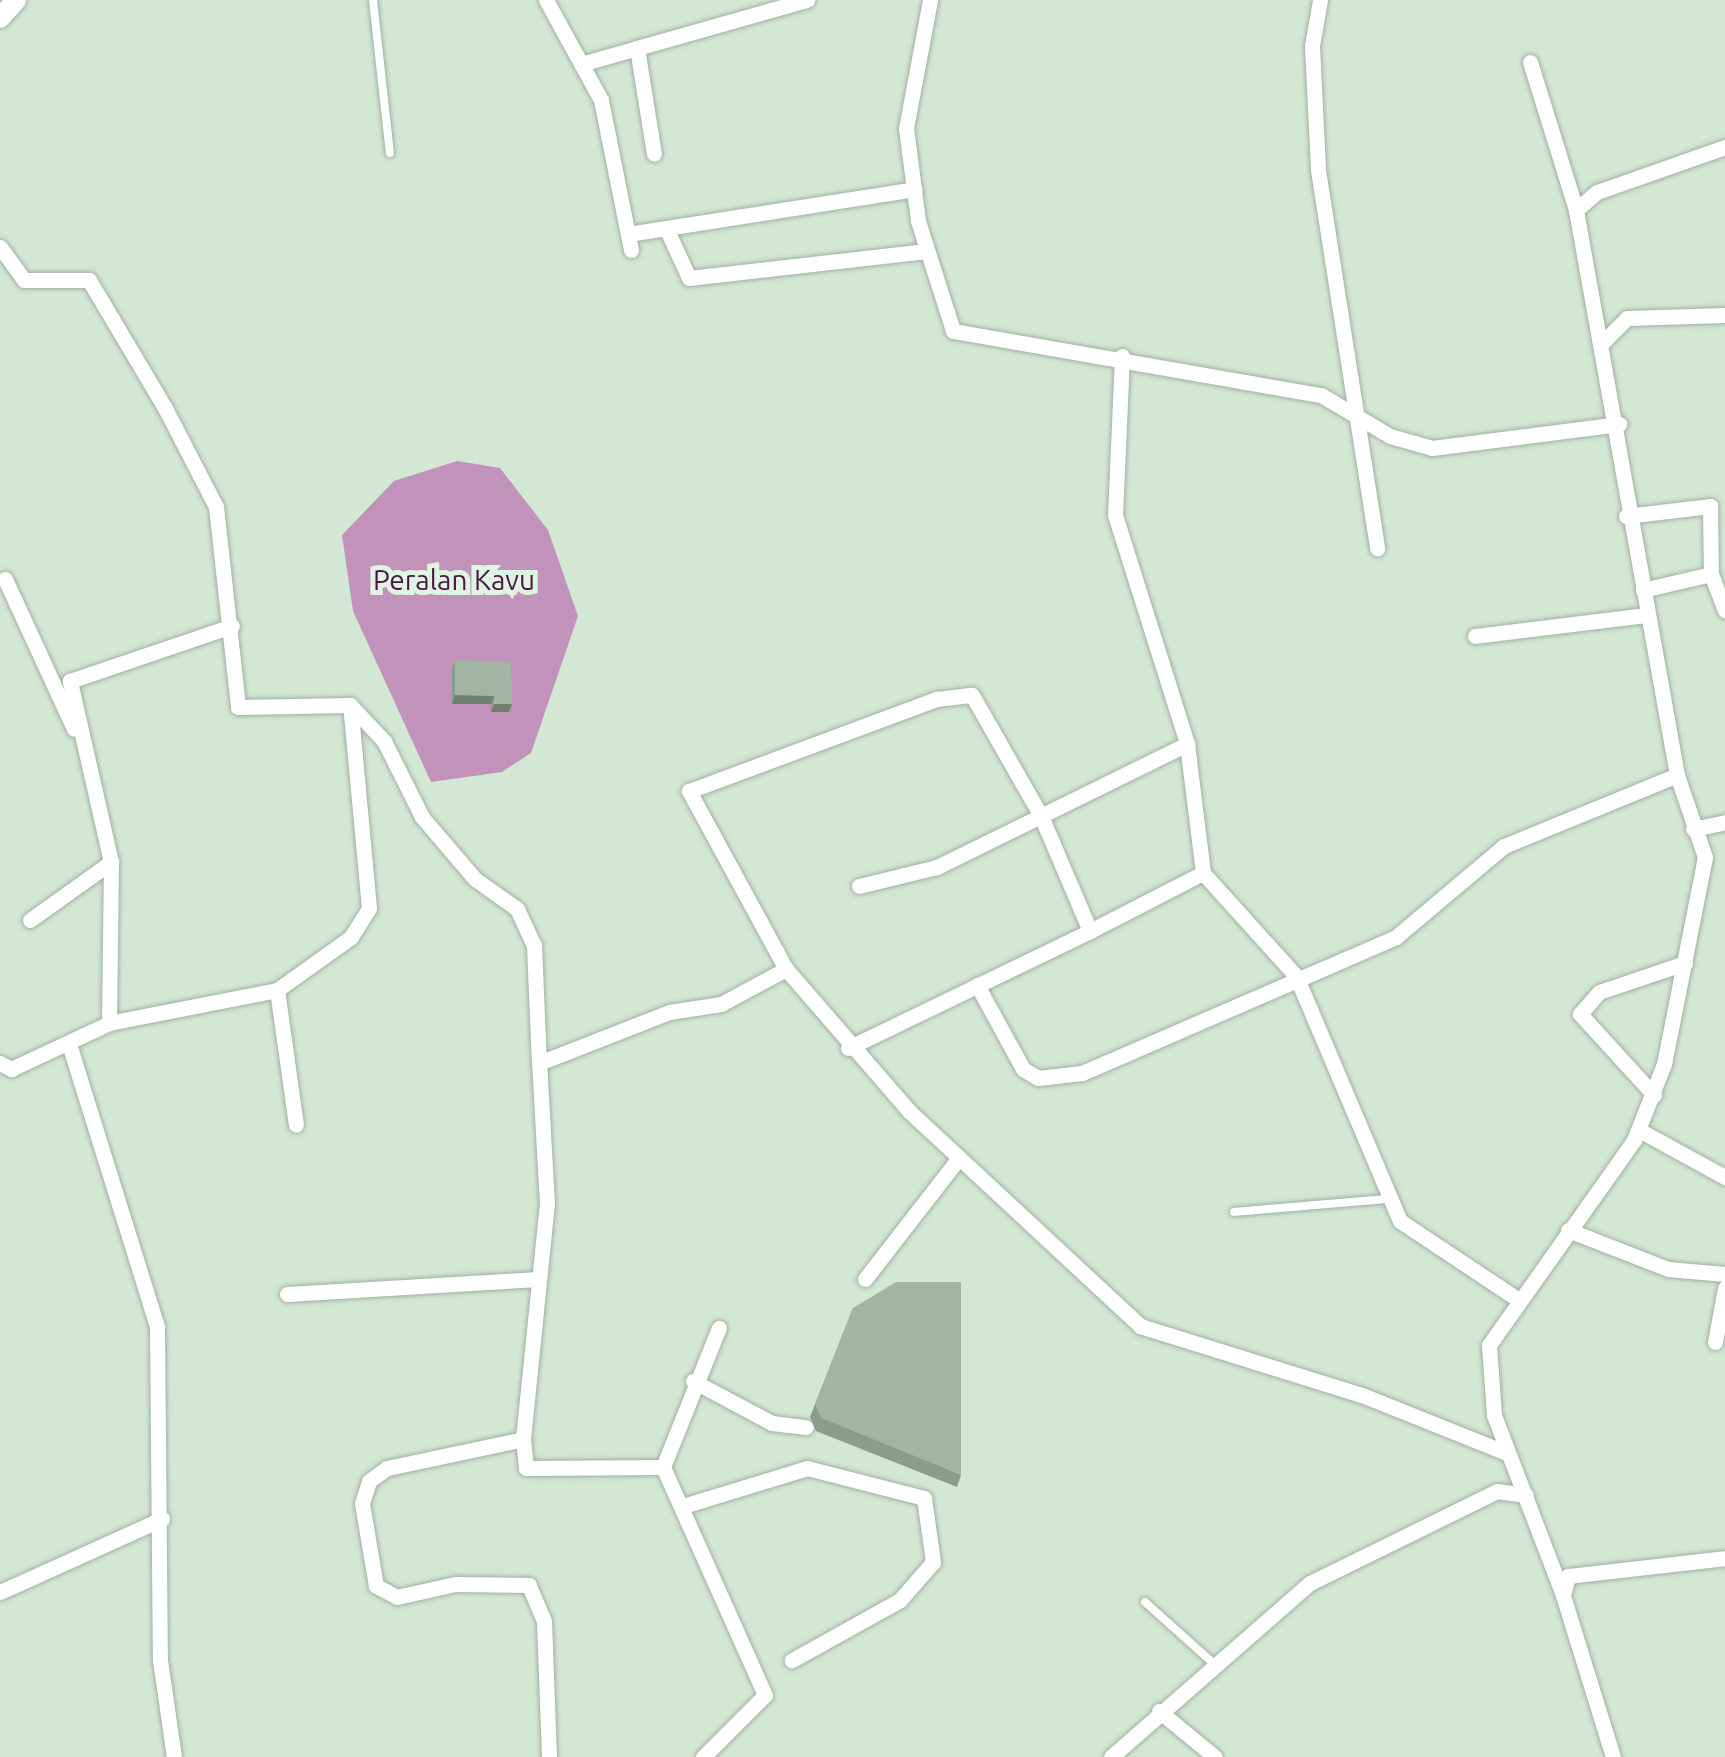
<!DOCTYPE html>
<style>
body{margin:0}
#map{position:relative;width:1725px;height:1757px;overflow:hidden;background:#d3e8d4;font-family:Ubuntu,sans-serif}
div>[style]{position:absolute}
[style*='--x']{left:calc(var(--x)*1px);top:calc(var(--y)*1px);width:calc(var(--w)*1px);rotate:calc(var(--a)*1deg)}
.forest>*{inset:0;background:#c193ba}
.roads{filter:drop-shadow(0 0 2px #9fb29f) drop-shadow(0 0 2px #9fb29f)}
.service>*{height:8px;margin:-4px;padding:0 4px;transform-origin:4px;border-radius:4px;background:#fff}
.minor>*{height:15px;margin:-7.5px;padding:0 7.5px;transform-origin:7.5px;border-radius:7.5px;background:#fff}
.tertiary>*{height:20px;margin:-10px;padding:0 10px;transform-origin:10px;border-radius:10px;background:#fff}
.wall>*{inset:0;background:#8a9c8b}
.shaded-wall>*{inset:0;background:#717f71}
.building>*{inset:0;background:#a1b5a2}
span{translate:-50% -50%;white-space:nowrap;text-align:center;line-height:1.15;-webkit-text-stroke:10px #e0f5e1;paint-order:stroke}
.park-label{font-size:28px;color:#4b1446}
</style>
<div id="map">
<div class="forest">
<div style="clip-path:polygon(457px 461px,500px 468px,548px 530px,578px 616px,531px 753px,502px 772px,431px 782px,353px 611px,342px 535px,394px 481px)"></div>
</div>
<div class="roads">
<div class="service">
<div style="--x:373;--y:0;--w:154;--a:83.7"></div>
<div style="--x:1234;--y:1212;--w:152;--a:-4.9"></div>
<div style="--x:1145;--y:1602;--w:91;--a:41.9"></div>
</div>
<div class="minor">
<div style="--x:546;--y:0;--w:114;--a:61.2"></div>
<div style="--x:601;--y:100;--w:153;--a:78.7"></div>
<div style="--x:930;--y:0;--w:130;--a:100.6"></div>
<div style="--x:906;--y:128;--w:94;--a:82.6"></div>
<div style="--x:918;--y:221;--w:115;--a:72.3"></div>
<div style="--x:953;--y:331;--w:374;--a:9.9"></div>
<div style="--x:1321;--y:395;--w:80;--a:30.7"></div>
<div style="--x:1390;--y:436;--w:44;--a:15.9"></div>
<div style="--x:1432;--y:448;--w:189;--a:-7.3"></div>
<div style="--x:1320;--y:0;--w:47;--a:99.9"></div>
<div style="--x:1312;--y:46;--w:124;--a:87.2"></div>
<div style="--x:1318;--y:170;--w:383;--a:81.1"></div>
<div style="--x:637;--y:48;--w:177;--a:-15.8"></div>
<div style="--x:1530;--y:62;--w:155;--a:72.7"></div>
<div style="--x:581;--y:64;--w:58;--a:-15.9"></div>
<div style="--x:637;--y:48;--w:107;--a:80.9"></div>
<div style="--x:666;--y:228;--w:55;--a:65.3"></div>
<div style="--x:689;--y:278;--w:239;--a:-6.5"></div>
<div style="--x:628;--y:234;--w:290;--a:-8.9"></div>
<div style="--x:0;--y:247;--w:41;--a:54"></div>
<div style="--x:24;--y:280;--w:65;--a:0"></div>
<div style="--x:89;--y:280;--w:149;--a:59.3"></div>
<div style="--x:165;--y:408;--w:111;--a:62.7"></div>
<div style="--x:216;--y:507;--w:201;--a:83.7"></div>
<div style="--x:238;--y:707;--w:112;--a:-1"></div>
<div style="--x:350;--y:705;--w:50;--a:46.6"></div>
<div style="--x:384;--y:741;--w:85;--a:63.4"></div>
<div style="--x:422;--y:817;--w:82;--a:49.5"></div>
<div style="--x:475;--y:879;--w:52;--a:35.5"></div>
<div style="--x:517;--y:909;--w:40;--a:65"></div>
<div style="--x:534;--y:945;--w:118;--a:87.6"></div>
<div style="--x:1602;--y:343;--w:35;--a:-45"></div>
<div style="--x:1627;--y:318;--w:98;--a:-1.8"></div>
<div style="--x:1122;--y:356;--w:159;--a:92.5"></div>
<div style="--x:1115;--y:515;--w:240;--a:72.5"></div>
<div style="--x:1187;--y:744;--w:130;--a:82.9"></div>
<div style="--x:1203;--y:873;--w:139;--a:47.9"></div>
<div style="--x:1296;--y:976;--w:266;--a:67"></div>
<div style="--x:1400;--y:1221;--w:139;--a:33.6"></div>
<div style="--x:1626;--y:516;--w:85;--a:-6.8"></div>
<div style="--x:1710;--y:506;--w:68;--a:89.2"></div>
<div style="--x:1711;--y:574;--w:70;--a:166.8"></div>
<div style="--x:1711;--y:574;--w:39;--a:69"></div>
<div style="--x:5;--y:579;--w:165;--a:65.3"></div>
<div style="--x:1475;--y:636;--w:173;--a:-7"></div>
<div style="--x:1693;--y:829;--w:33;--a:-12"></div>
<div style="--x:859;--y:886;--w:80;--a:-13.7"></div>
<div style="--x:937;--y:867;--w:279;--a:-26.2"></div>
<div style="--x:30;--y:920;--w:100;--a:-35.6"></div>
<div style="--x:111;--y:862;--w:186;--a:-102.8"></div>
<div style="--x:70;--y:681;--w:171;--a:-18.8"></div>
<div style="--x:786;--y:969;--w:203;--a:-118.6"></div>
<div style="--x:689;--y:791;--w:265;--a:-20.4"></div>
<div style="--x:937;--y:699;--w:35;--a:-7"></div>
<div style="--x:972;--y:695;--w:139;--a:60.3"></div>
<div style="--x:1041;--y:816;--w:125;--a:66.9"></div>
<div style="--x:1090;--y:931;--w:127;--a:-27.2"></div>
<div style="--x:977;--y:985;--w:96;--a:61.3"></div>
<div style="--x:1023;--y:1069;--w:17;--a:31"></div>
<div style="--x:1038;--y:1078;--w:44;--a:-6.5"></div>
<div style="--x:1082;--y:1073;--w:342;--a:-23.4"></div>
<div style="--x:1396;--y:937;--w:141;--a:-40.1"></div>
<div style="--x:1504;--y:846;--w:187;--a:-22.3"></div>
<div style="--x:277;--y:990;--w:136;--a:82"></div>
<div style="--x:109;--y:1023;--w:161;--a:-89.3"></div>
<div style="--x:69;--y:1044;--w:296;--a:72.7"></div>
<div style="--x:157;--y:1327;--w:333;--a:89.5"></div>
<div style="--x:160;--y:1660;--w:98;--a:81.8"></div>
<div style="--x:848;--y:1048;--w:269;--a:-25.8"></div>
<div style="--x:0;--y:1063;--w:13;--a:29"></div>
<div style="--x:11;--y:1069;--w:108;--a:-25.1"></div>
<div style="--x:109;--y:1023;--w:171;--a:-11.1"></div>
<div style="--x:277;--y:990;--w:91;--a:-35.6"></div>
<div style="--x:351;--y:937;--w:34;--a:-58"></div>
<div style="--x:369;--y:908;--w:204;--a:-95.3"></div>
<div style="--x:1654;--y:1095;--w:110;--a:-132.4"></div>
<div style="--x:1580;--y:1014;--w:29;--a:-49"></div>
<div style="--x:1599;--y:992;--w:91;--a:-18.6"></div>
<div style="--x:1639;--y:1130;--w:98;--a:28.7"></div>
<div style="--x:1568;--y:1230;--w:107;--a:21.3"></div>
<div style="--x:1668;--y:1269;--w:57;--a:5"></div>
<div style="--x:865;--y:1279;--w:153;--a:-52.2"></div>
<div style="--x:287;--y:1294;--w:252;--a:-3.4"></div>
<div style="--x:1715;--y:1342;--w:55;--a:-79.5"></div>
<div style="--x:693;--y:1381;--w:89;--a:28"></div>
<div style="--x:772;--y:1423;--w:34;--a:7"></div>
<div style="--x:523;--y:1439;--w:29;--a:84"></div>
<div style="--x:526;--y:1468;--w:137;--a:-0.4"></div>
<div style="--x:663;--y:1467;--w:250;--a:65.9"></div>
<div style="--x:765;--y:1695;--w:88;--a:135"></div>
<div style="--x:663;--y:1467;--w:150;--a:-68.1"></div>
<div style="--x:683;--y:1506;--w:130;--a:-17"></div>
<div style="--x:807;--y:1468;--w:121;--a:14.4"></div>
<div style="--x:924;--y:1498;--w:65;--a:82"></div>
<div style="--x:933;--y:1562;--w:50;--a:131"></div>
<div style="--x:900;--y:1600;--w:124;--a:150.9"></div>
<div style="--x:0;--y:1592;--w:178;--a:-24.3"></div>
<div style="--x:1563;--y:1595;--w:193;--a:-111"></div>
<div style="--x:1494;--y:1415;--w:70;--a:-94.1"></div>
<div style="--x:1489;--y:1345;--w:251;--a:-54.7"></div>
<div style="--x:1634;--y:1140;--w:82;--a:-68.5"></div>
<div style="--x:1664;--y:1064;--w:211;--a:-78.8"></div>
<div style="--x:1705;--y:857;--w:87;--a:-108.9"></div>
<div style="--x:1677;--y:775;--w:574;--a:-100.14"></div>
<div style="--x:1576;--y:210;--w:28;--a:-41"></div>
<div style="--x:1597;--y:192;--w:136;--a:-19.4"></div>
<div style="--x:1159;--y:1711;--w:72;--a:39.4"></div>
<div style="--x:549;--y:1757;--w:136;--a:-92.1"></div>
<div style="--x:544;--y:1621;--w:39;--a:-113"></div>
<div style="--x:529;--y:1585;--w:74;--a:-179.2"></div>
<div style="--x:455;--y:1584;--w:59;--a:167.4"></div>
<div style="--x:397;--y:1597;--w:24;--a:-152"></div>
<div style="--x:376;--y:1586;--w:84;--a:-99.6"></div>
<div style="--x:362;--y:1503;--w:23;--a:-72"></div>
<div style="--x:369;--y:1481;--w:22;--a:-36"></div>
<div style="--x:387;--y:1468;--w:139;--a:-12"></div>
<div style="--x:523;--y:1439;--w:236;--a:-84.2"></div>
<div style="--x:547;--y:1204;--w:141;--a:-93.2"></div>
<div style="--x:539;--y:1063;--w:140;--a:-21.4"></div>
<div style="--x:669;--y:1012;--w:53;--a:-8.7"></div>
<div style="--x:721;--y:1004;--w:74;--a:-28.3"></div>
<div style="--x:786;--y:969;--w:188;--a:49.1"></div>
<div style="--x:909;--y:1111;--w:316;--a:42.9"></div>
<div style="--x:1140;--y:1326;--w:232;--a:17.3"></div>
<div style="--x:1362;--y:1395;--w:156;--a:21.8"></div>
<div style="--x:1111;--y:1757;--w:264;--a:-41.2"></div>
<div style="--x:1310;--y:1583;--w:208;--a:-26.2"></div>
<div style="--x:1497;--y:1491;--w:29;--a:8"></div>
<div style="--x:1613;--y:1757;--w:170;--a:-107.2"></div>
<div style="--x:1563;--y:1595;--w:20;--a:-75"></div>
<div style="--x:1568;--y:1576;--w:158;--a:-6.5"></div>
</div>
<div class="tertiary">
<div style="--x:0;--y:18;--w:24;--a:-48"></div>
</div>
</div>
<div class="wall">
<div style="clip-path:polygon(455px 660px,512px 704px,509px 712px,491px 712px,491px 704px,452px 704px,452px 668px)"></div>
<div style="clip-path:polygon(853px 1308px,961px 1475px,957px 1487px,816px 1431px,810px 1417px)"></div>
</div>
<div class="shaded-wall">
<div style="clip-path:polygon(455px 695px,494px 696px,491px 704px,452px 704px)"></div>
<div style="clip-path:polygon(494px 704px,512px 704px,509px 712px,491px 712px)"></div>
</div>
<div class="building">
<div style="clip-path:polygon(455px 660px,511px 662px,512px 704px,494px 704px,494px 696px,455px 695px)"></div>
<div style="clip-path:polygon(896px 1282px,961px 1282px,961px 1475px,821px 1418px,815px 1404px,853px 1308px)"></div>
</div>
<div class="park-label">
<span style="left:454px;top:580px">Peralan Kavu</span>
</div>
</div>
